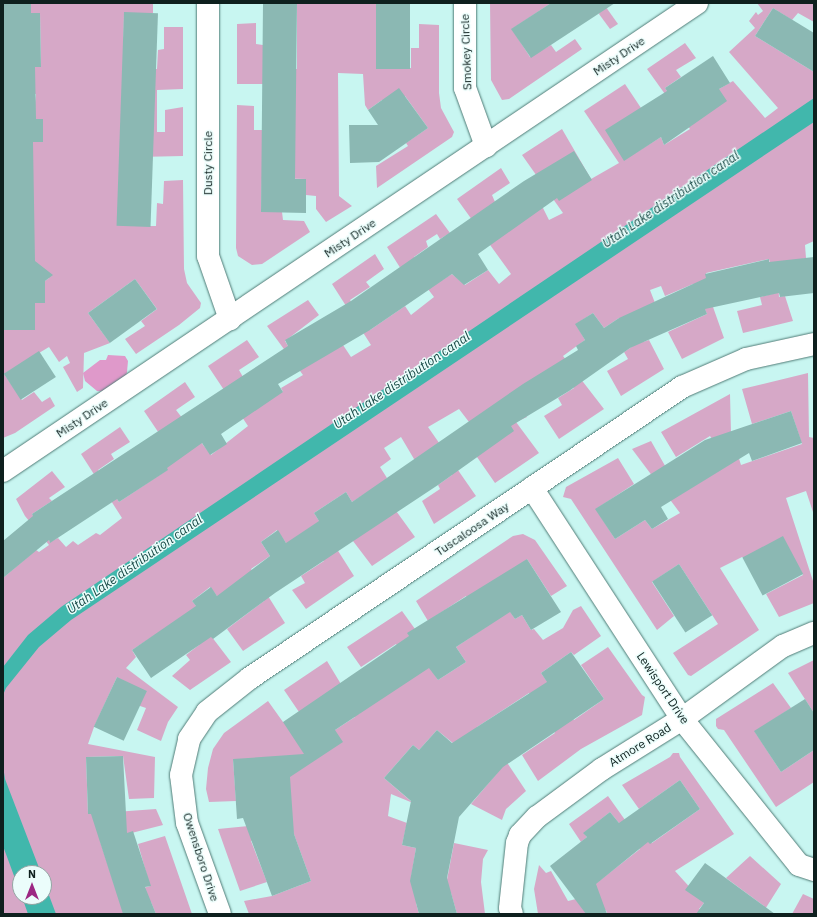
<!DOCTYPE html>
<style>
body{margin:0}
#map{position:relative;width:817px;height:917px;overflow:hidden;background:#c8f6f1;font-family:"IBM Plex Sans",sans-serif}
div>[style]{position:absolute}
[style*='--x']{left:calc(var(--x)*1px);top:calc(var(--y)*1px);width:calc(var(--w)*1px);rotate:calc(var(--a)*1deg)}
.green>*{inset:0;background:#d6a8c7}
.forest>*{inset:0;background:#df99ca}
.water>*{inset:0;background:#41b7ac}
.building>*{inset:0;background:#8bb8b3;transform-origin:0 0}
.roads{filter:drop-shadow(0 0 1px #507b76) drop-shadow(0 0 1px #507b76)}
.minor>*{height:22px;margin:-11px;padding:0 11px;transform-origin:11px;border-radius:11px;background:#fff}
span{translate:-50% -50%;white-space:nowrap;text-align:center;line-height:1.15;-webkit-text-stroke:3px #ebfdfb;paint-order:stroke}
.street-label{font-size:12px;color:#0e201e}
.water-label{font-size:13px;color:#164945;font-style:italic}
.frame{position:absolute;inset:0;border:4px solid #0e201e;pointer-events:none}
.north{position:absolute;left:12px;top:865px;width:40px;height:40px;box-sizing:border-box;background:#ebfdfb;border:1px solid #93a5a3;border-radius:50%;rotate:0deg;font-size:11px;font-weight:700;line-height:16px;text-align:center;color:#0e201e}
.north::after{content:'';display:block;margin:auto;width:14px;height:18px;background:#9c2883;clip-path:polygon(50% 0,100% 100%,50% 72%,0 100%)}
</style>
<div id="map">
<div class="green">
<div style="clip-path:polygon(31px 3px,153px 3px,153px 13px,124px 13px,123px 69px,157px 69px,158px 50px,164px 49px,164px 27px,183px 27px,183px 89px,157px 90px,157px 132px,165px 132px,165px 110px,183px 107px,183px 156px,138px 157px,138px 165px,122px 165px,123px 226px,156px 226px,157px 203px,163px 204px,164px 181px,183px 180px,184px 269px,187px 283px,201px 303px,200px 308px,179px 325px,136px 354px,125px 339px,145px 326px,141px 321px,157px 309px,135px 279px,88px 313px,110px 343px,84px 353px,83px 388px,77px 392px,63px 367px,70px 363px,67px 356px,59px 362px,49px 347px,4px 374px,22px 400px,34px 392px,42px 402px,50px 397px,55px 406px,15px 433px,3px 438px,3px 330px,35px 330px,35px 303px,45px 281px,49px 278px,49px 273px,3px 251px,33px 169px,33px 142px,43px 142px,43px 120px,33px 119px,36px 94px,3px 94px,35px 67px,41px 67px,40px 13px,3px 14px)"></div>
<div style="clip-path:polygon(297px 3px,376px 3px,377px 69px,411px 68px,411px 48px,419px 48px,419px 24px,439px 25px,439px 93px,441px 108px,454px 132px,452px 137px,377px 188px,376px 166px,408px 146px,406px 143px,428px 128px,405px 96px,388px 108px,382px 100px,368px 110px,365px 105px,363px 74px,338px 73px,339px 196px,352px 206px,326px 222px,316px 209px,316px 196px,306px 195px,306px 179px,262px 178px,261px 212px,282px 212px,283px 220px,304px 221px,310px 232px,262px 264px,252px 265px,238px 256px,236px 248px,237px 105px,254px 106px,254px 130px,262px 130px,294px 84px,237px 84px,237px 24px,256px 23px,256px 44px,263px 45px,263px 69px,297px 69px)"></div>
<div style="clip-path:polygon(490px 3px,561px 3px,551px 3px,512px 29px,530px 57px,551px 45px,556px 52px,575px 39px,582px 49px,509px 99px,502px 100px,491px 80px)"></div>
<div style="clip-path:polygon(603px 3px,618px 24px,610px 29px,599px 14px)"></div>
<div style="clip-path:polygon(evenodd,757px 3px,814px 3px,814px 22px,798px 13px,792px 20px,773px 8px,755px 36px,814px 72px,814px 241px,805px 245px,806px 258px,777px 266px,779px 297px,785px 296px,793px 321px,743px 333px,737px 311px,762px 305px,760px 297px,776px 293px,769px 259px,706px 273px,713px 307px,724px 338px,682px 359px,668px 332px,707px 314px,693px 284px,665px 296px,661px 286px,650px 290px,655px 303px,643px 342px,649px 340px,664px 369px,621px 396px,607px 371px,628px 359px,624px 352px,636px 344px,619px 318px,604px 328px,593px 313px,576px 324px,585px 340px,563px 356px,604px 409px,559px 439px,544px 416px,562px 405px,558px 398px,574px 388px,558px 363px,513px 395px,527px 417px,516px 422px,539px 453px,495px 483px,477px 457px,469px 422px,459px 409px,428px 427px,476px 496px,434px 524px,422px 501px,440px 489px,438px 485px,452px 475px,414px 459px,401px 437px,384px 448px,391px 459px,380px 467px,387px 478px,378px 486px,415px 537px,372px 566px,353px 541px,371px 490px,352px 502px,346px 492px,314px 513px,354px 576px,306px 609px,292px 590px,305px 583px,301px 576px,324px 561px,286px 543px,277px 530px,261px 542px,270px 556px,251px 569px,285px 623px,243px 651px,227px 629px,264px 601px,217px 596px,210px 587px,192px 601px,197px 607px,192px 611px,231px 662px,190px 690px,172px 676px,190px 660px,186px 655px,199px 645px,181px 618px,132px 650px,136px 657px,126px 668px,178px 707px,168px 722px,161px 741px,137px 730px,146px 708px,140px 706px,117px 677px,94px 727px,88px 744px,155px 757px,154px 798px,129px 799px,123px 756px,86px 757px,88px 814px,156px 809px,163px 825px,100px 841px,118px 896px,150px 886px,138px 844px,165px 836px,192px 914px,156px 914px,151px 902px,122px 914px,3px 914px,3px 578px,36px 550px,39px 552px,49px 545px,25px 516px,16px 499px,52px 471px,65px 487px,49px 498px,52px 501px,32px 514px,50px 542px,58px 538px,66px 547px,73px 541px,78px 545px,96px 533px,100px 535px,122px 518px,81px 454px,120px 427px,130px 442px,111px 454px,114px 459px,98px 470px,119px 502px,167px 470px,166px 466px,177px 460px,144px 411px,185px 382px,195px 397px,176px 410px,211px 455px,248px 426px,208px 366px,247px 340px,259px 357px,239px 370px,243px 377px,283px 392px,281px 388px,303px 375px,267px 326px,308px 300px,319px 315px,285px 341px,302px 369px,343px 345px,351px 357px,371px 345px,332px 284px,375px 254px,384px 269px,366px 282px,370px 287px,350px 300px,370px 330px,405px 306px,411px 315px,434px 297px,415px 272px,406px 277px,387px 247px,436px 214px,450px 233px,440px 239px,437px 234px,426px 241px,428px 247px,414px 257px,433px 286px,452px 274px,465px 285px,488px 270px,499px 284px,511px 274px,457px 199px,501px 168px,510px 183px,492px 195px,495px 202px,543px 208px,549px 220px,563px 213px,522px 155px,562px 129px,591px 179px,619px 163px,584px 111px,625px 84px,641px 108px,624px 160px,661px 137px,664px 145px,690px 129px,647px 69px,685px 43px,696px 58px,676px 70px,681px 77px,665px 88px,691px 126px,719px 89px,733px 81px,765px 118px,778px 108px,729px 52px,755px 28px,749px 21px,756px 12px,758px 15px,763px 11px,757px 3px,20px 873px,44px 873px,44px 897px,20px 897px,20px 873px)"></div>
<div style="clip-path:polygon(808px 373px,809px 437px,814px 438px,814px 515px,806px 491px,786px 498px,814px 584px,814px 603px,779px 617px,766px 594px,803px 575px,800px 569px,742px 557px,720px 568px,759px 630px,691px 676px,688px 675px,673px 653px,718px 624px,679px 564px,652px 582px,674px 616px,657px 630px,571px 499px,563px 497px,566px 487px,618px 458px,634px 484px,596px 509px,615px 539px,645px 520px,652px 529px,680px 513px,632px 449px,651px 441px,681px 494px,728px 465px,710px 436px,676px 457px,661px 432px,730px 394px,731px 433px,741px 465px,802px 444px,791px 411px,752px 424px,742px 389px)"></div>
<div style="clip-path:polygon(523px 534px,535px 540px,567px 586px,551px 596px,527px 559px,502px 599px,515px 619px,522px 615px,531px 630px,534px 629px,543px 640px,563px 628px,573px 610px,581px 606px,601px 636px,574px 655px,571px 652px,541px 673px,574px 720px,604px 699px,581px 665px,608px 647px,642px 695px,645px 697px,642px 715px,581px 749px,538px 781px,522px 755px,555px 733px,529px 693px,477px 727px,508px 764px,526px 791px,506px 809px,502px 820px,471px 804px,498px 772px,454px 744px,437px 730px,419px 750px,413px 745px,384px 778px,413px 803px,391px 794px,388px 816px,407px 823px,402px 845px,416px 848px,411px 878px,446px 885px,454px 843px,488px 850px,483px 859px,481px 882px,485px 914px,457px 914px,451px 893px,416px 903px,419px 914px,249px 914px,244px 901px,272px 896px,311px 881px,291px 826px,251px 841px,267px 882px,240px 891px,218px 829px,259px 825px,233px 759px,236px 801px,209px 802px,206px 789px,208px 768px,213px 749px,224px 733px,268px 701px,283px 722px,335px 730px,355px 717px,336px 688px,299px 712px,284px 690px,327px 661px,359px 714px,405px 658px,396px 644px,361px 667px,347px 647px,402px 611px,415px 629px,408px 634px,438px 680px,466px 662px,456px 647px,486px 627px,466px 596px,428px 621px,416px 601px,513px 536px)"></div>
<div style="clip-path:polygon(814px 660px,814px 713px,788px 673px)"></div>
<div style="clip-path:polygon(773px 683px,791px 708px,755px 732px,781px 772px,814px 750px,814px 782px,776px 807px,724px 730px,718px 729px,716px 726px,716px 719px)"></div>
<div style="clip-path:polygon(673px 753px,679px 753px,680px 757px,734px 834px,675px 871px,704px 903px,699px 909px,706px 914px,607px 914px,606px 910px,595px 914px,538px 914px,534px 889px,539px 865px,546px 873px,551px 871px,568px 901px,576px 899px,640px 849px,610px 812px,584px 833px,587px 837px,581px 842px,569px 824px,608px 796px,635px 834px,639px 830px,652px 843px,700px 809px,680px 780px,639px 809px,622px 785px,670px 757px)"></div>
<div style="clip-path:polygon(750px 856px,781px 884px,762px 914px,764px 906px,726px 878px)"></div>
<div style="clip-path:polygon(803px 894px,814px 899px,814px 914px,792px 914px)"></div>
</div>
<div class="forest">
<div style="clip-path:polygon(108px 355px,125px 356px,128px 361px,127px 372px,125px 380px,106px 392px,97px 391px,85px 381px,83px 373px,100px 360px,106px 360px)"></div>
</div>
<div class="water">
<div style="clip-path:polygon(814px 98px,814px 122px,71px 620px,39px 647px,6px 688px,3px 695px,3px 667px,28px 635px,61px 607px)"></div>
<div style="clip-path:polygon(3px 766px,5px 779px,41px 873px,20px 873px,20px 892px,3px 846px)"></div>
<div style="clip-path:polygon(44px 882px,56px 914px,28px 914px,22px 897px,44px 897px)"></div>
</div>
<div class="building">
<div style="clip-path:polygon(3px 3px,31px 3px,31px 13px,40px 13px,41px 67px,35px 67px,36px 119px,43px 119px,43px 142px,33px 142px,35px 261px,53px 275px,45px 281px,45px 303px,35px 303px,35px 330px,3px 330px)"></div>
<div style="clip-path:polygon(263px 3px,297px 3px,295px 179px,306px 179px,306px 213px,261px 212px)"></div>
<div style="left:376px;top:3px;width:34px;height:66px"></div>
<div style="clip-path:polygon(551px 3px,615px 3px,531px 58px,511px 29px)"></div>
<div style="clip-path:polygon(773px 8px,814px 33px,814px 72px,755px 36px)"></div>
<div style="left:124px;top:12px;width:34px;height:214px;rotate:2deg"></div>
<div style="clip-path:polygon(713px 56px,730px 83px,719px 89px,727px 101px,664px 145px,661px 137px,624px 161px,605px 130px,667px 91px,665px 88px)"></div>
<div style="clip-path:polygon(399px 88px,428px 128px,379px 162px,350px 163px,349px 125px,378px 125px,368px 110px)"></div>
<div style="clip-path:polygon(574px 151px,592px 180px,559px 201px,557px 198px,478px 254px,488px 270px,464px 285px,452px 274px,370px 330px,278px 384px,283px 392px,221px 434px,227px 444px,210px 455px,202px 443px,167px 468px,168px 470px,119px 502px,117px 499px,50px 543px,49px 540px,3px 578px,3px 541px,33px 516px,32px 514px,288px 346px,285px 340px,351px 301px,524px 181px)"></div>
<div style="clip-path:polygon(814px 257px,814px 293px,780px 297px,779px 293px,705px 309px,707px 314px,630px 348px,569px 391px,511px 426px,514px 431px,438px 485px,275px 593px,213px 639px,211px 637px,151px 678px,132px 650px,196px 606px,192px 601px,211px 587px,217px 596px,270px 556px,261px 542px,278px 530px,286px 543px,319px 521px,314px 513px,346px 492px,352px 502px,523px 384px,578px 350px,576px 346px,585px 340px,575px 324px,593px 313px,604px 328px,619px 318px,706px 278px,705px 274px,769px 259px,769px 262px)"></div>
<div style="left:135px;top:279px;width:37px;height:58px;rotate:54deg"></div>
<div style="left:39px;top:351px;width:31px;height:42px;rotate:57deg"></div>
<div style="clip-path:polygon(791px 411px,802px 443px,752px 461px,749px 453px,661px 507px,668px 519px,652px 529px,645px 520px,615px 539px,595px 509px,705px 440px)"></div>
<div style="left:783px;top:536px;width:43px;height:46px;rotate:62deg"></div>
<div style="clip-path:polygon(527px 559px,561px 612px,531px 630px,522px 615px,515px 619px,510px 612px,456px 647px,466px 662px,438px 680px,429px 668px,335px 730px,343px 742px,290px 777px,294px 834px,311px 881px,272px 896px,243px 818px,237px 819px,233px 759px,304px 754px,283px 722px,409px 636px,407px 633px)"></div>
<div style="left:679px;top:564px;width:61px;height:32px;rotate:57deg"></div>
<div style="clip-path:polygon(571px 652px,604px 699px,503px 767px,459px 817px,447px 878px,457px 914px,419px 914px,410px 881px,416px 848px,402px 845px,411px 801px,384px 778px,413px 745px,419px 750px,437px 730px,452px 743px,547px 682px,541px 673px)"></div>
<div style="left:117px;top:677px;width:33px;height:55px;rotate:25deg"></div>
<div style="clip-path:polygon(805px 699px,814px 713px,814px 750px,781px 772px,754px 731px)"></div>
<div style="clip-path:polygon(123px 756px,127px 833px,133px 831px,151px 886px,145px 887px,156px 914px,123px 914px,91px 814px,88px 814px,86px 757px)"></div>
<div style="clip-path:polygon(680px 780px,700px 809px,650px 844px,648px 842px,596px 884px,607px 914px,586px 914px,550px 866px,587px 837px,583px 833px,610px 812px,619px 823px)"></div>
<div style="clip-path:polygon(705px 863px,712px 868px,775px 914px,696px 914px,704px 903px,685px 890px)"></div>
</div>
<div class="roads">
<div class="minor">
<div style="--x:208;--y:3;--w:253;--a:90"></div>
<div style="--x:208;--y:256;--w:67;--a:70.8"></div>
<div style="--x:465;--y:3;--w:85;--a:90"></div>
<div style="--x:465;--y:88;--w:62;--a:70.1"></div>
<div style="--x:3;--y:471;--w:837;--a:-33.99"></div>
<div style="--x:532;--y:488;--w:275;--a:57"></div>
<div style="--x:682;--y:719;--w:187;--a:51.3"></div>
<div style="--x:799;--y:865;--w:16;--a:18"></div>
<div style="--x:220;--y:914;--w:97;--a:-109.9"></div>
<div style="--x:187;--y:823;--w:48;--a:-97.1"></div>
<div style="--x:181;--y:775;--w:37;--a:-77"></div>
<div style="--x:189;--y:739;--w:32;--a:-56"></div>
<div style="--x:207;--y:712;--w:55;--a:-38.3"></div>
<div style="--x:250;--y:678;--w:521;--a:-33.96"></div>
<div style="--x:682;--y:387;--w:70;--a:-23.6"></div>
<div style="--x:746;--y:359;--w:70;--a:-12.4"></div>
<div style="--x:512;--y:914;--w:6;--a:-108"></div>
<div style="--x:510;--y:908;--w:65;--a:-83.9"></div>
<div style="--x:517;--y:843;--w:9;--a:-69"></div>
<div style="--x:520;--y:835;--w:25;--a:-47"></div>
<div style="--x:537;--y:817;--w:81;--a:-36.4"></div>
<div style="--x:602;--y:769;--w:94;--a:-32"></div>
<div style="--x:682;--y:719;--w:125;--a:-35.9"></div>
<div style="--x:783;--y:646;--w:34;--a:-23"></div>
</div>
</div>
<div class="street-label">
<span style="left:466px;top:52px;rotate:-92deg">Smokey Circle</span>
<span style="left:619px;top:56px;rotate:-34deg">Misty Drive</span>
<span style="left:208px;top:163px;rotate:-90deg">Dusty Circle</span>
<span style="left:350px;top:238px;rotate:-34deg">Misty Drive</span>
<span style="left:82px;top:418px;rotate:-34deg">Misty Drive</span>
<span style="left:472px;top:529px;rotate:-34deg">Tuscaloosa Way</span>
<span style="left:663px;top:688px;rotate:56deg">Lewisport Drive</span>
<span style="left:640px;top:745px;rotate:-32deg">Atmore Road</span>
<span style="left:201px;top:857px;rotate:72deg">Owensboro Drive</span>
</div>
<div class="water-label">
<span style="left:671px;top:200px;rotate:-34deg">Utah Lake distribution canal</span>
<span style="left:402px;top:381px;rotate:-34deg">Utah Lake distribution canal</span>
<span style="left:135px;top:565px;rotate:-35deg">Utah Lake distribution canal</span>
</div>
<div class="frame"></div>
<div class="north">N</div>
</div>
